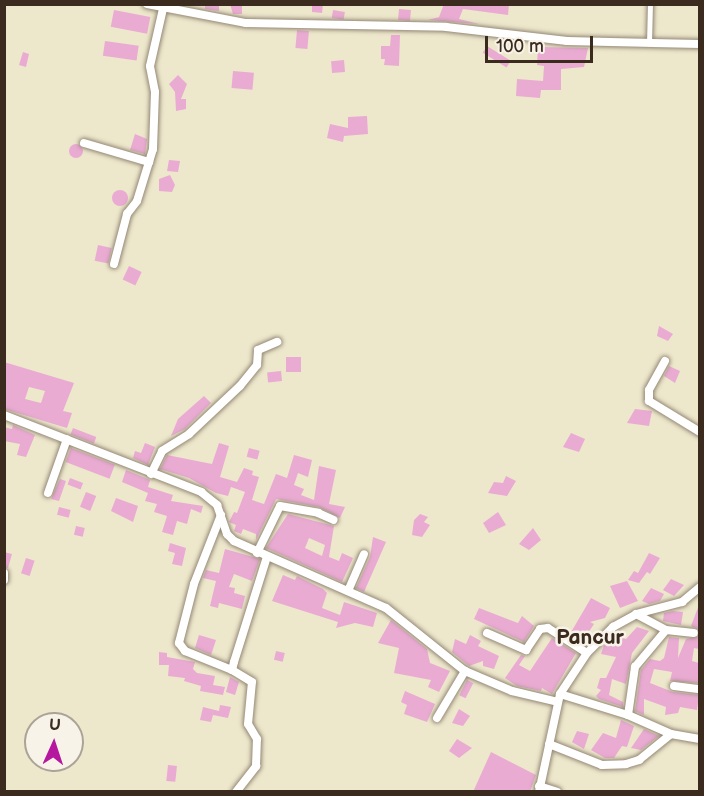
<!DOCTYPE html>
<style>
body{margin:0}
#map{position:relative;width:704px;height:796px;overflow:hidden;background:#ede7cc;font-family:"Balsamiq Sans",sans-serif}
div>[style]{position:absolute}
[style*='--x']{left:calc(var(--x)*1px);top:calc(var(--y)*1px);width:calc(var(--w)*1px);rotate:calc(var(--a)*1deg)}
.building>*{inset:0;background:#eaabd3;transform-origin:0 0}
.round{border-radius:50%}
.roads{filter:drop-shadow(0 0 2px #948875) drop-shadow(0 0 2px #948875)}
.lane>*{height:4.5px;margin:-2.25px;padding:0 2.25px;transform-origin:2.25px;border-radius:2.25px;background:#fff}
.street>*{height:8px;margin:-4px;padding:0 4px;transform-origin:4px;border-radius:4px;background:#fff}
span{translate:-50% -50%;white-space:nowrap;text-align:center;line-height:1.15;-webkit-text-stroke:5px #f7f3e8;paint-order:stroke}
.quarter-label{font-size:21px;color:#3b2a1e;font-weight:700}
.frame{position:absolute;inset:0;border:6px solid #3b2a1e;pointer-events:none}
.north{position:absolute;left:24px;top:712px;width:60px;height:60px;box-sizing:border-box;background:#f7f3e8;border:2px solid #aca397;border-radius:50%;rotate:3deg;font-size:16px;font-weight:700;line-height:24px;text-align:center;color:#3b2a1e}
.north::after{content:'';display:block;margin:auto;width:21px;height:27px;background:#b5179e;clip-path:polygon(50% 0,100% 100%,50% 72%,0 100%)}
.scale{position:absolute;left:485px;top:36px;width:108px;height:27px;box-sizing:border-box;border:3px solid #3b2a1e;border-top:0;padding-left:8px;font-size:18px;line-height:21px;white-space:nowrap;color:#3b2a1e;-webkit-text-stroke:4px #f7f3e8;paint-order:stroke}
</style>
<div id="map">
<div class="building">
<div style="clip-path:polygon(205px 4px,219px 4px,219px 11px,205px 9px)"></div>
<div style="clip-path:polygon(230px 4px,242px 4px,242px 14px,233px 14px)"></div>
<div style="clip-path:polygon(312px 4px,323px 4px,322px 13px,312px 12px)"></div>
<div style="clip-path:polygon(444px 4px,459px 6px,509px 4px,508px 15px,463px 9px,459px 19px,479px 24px,428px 20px,439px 17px)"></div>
<div style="left:399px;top:9px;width:12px;height:11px;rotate:5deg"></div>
<div style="left:114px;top:10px;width:37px;height:17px;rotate:11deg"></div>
<div style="left:333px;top:10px;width:12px;height:8px;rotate:9deg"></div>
<div style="left:297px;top:30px;width:12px;height:18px;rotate:5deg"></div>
<div style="clip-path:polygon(391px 35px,400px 35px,399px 66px,384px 65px,385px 59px,381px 59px,381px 46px,390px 46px)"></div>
<div style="left:105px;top:41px;width:34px;height:15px;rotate:8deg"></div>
<div style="left:487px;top:46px;width:28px;height:8px;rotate:32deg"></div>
<div style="clip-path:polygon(538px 47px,588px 48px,584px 67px,561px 69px,561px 90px,541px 90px,540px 98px,516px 96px,517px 79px,543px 81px,544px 66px,537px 65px)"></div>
<div style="clip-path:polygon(23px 52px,29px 54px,26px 67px,19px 65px)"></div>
<div style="left:344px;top:60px;width:12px;height:13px;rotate:85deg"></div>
<div style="left:233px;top:71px;width:21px;height:17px;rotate:5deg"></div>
<div style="clip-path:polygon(178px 75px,187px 84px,181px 99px,186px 99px,186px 109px,176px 111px,175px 92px,169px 84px)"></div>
<div style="clip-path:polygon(367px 116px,368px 134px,344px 136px,343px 142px,327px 138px,330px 124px,348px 128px,348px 117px)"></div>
<div style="clip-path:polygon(135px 134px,147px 139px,145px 154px,130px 150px)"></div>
<div class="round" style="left:69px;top:144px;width:14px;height:14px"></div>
<div style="clip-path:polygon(169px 160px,180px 161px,178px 172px,167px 171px)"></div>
<div style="clip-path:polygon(170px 175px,175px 185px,172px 192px,159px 191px,159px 179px)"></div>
<div class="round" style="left:112px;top:190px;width:16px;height:16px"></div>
<div style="left:98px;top:245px;width:14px;height:16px;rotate:12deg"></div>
<div style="left:129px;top:266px;width:14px;height:15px;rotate:25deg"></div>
<div style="clip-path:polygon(659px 326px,673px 334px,668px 341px,657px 336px)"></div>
<div style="left:286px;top:357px;width:15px;height:15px"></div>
<div style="clip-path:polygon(evenodd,4px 362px,74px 383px,63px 411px,72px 413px,67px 428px,4px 409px,4px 362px,29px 387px,45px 391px,41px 403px,25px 399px,29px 387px)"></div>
<div style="clip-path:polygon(669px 366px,680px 371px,675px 383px,664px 376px)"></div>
<div style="left:281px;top:371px;width:10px;height:14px;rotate:84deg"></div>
<div style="clip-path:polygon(204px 396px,211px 403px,185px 429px,171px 436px,178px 419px)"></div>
<div style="clip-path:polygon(635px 409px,652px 411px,649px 426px,627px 423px)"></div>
<div style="clip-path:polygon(13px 425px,35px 435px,26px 457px,17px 455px,20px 444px,4px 441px,4px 427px,12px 429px)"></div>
<div style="left:73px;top:428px;width:25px;height:7px;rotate:21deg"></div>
<div style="clip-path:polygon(571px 433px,585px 439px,579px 452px,563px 447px)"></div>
<div style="clip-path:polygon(145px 443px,155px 447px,148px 465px,133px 458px,135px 451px,141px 453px)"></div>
<div style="clip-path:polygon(219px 443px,229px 446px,220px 477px,237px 482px,244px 468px,253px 471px,252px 475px,259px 477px,252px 500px,264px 504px,276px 474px,287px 478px,294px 455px,312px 460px,308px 477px,298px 473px,294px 485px,304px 489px,301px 495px,314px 500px,319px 466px,336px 470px,329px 504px,345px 507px,340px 518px,319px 507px,276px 499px,256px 540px,256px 534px,243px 529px,241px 534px,234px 531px,236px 525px,229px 522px,234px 512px,237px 513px,245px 492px,231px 487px,228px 496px,216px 493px,189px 478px,160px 469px,167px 455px,212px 464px)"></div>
<div style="left:71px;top:448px;width:47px;height:15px;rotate:21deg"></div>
<div style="left:249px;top:448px;width:11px;height:9px;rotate:15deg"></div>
<div style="clip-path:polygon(126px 470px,150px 480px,148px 487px,173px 495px,171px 501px,203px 506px,201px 513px,191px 509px,187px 524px,177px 521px,173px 535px,162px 532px,167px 516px,154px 512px,157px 504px,145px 501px,148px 493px,122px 482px)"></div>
<div style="clip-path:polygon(506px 476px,516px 481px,507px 496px,488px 493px,494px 482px,503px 483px)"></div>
<div style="left:70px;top:478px;width:14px;height:7px;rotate:21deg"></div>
<div style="clip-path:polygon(60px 479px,66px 481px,59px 501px,51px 499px)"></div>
<div style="left:86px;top:492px;width:11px;height:16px;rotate:22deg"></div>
<div style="clip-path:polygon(116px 498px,138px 506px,133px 522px,111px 511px)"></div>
<div style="left:59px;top:507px;width:12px;height:8px;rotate:14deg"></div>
<div style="clip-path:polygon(498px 512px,506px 525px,489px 533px,483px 523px)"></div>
<div style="clip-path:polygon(evenodd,288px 514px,334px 526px,329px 557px,339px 561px,342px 553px,353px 558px,342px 582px,266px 548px,288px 514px,309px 538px,325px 545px,322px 556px,305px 548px,309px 538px)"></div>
<div style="clip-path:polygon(420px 514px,428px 517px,424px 522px,430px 525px,422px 537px,412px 535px,414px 520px)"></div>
<div style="left:76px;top:526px;width:9px;height:9px;rotate:13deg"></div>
<div style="clip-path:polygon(533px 528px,541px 540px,529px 550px,519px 544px)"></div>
<div style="clip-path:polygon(373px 537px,386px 542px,364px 592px,356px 588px,370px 557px)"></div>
<div style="clip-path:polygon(170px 543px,186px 548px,182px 566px,172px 564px,175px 553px,168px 551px)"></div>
<div style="clip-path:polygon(225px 549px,260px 559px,252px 581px,234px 574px,229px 587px,235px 588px,234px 593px,245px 596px,242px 609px,219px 603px,218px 608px,210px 606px,216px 581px,203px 578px,206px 570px,219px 573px)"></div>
<div style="clip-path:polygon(4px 552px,12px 554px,8px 568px,4px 567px)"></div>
<div style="clip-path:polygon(649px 553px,660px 558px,650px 574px,647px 572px,639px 583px,628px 580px,634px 571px,638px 573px)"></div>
<div style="left:26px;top:558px;width:9px;height:16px;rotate:18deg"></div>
<div style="clip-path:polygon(283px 575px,295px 580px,297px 576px,323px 589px,327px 593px,322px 608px,340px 615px,344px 602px,377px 613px,373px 627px,355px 623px,336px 628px,338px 622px,272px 601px)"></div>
<div style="clip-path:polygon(671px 579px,684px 585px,674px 596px,663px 590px)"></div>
<div style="clip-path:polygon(627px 581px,638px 601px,620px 608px,610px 586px)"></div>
<div style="clip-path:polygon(651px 588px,664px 594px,660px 601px,649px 604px,642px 601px)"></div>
<div style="clip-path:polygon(591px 598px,610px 608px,605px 618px,590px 622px,594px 624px,582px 642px,570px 634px)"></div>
<div style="clip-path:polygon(699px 605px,699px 630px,691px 626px)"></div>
<div style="clip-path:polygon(479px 608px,518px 623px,522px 616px,534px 626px,524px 642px,474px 619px)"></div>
<div style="clip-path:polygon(673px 611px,683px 612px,681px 625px,663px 621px,664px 613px)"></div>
<div style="clip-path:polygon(391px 620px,427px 649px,430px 663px,450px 671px,439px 692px,428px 687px,431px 680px,394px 673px,399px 648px,378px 643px)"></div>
<div style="clip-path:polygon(637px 627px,649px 631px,632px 653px,626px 684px,612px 679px,609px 695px,623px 702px,623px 707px,599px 699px,596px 696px,601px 690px,597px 688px,600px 678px,606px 678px,616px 657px,601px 654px,604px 645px,614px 635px,626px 639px)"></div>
<div style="clip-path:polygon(199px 635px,216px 640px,211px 655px,195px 648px)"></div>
<div style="clip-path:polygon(470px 635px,481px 641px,478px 646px,499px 656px,494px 669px,483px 666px,483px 661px,469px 666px,452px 652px,455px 639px,466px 644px)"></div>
<div style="clip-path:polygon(699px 636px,699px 649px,694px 648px,692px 661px,699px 663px,699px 683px,670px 681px,672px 672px,654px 669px,650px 683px,673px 692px,699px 695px,697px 710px,680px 707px,678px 713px,665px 715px,666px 707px,644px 699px,644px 715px,635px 711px,641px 670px,650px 659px,660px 661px,664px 658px,669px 637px,679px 638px,678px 658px,686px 639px)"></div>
<div style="clip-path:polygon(552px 638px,576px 653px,552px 694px,542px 688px,541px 691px,517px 686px,505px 678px,521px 655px,525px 656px,519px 665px,530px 671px)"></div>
<div style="left:276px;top:651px;width:9px;height:9px;rotate:13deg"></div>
<div style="clip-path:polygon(159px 652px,167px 653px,167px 657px,195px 662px,193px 669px,197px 673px,215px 676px,213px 685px,225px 687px,223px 695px,200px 691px,201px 686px,184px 681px,185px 678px,168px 676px,169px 665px,159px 665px)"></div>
<div style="clip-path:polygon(230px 677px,239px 682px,235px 695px,226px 692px)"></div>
<div style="left:467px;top:680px;width:7px;height:17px;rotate:27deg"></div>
<div style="clip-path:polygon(405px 691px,435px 704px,427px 722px,404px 714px,407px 705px,401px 702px)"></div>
<div style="clip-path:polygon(220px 705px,231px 707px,228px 718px,213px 715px,211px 722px,200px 720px,203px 707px,219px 711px)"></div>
<div style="clip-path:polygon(459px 709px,470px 716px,463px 726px,452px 723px)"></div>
<div style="clip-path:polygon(621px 720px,634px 726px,627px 747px,622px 746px,614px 758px,605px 758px,591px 750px,603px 733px,616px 738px)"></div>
<div style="clip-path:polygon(644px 729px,659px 736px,641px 750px,631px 748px)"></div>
<div style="clip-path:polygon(577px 731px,589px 734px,584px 749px,572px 742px)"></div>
<div style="clip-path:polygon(457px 739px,472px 748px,459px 758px,449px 751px)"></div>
<div style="clip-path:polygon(491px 752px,536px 775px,530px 792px,473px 792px)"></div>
<div style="left:168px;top:765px;width:9px;height:16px;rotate:6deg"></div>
</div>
<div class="roads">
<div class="lane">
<div style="--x:649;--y:44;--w:40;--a:-88.6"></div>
</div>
<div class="street">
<div style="--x:147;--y:4;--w:101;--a:10.9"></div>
<div style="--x:246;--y:23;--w:200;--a:1.1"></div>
<div style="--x:446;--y:27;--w:122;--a:6.6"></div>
<div style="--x:567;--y:41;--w:133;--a:1.3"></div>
<div style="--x:84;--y:143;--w:68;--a:16.3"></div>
<div style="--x:114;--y:264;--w:52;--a:-75.4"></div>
<div style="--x:127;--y:214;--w:16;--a:-52"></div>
<div style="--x:137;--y:201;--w:54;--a:-72.9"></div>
<div style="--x:153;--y:149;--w:57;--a:-88"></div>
<div style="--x:155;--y:92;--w:26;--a:-101"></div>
<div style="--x:150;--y:66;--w:58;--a:-77.2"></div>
<div style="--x:665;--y:361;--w:33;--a:119"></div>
<div style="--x:649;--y:390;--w:11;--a:90"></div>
<div style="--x:649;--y:401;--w:60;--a:31.3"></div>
<div style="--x:4;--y:415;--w:212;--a:21.3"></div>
<div style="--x:201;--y:492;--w:21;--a:39"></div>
<div style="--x:217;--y:505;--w:31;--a:71"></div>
<div style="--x:227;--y:534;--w:10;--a:45"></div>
<div style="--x:234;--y:541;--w:166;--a:23.8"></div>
<div style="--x:386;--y:608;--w:101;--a:38.6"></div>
<div style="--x:465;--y:671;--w:51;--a:23.1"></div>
<div style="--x:512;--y:691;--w:47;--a:13.4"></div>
<div style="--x:151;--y:474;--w:25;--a:-64"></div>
<div style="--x:162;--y:451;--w:32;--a:-32"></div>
<div style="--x:189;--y:434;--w:70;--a:-43.3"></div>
<div style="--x:240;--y:386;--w:27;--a:-51"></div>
<div style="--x:257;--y:365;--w:15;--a:-86"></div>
<div style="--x:258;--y:350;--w:21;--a:-23"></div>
<div style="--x:48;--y:493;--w:57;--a:-70.6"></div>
<div style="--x:221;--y:515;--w:74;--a:111.4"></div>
<div style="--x:194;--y:584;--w:61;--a:104.3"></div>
<div style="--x:179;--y:643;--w:10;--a:53"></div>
<div style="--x:185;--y:651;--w:51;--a:22"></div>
<div style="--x:257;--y:553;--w:52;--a:-63.9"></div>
<div style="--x:280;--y:506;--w:39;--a:10"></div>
<div style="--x:318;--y:513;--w:17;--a:24"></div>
<div style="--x:4;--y:573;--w:7;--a:90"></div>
<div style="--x:348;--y:591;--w:40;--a:-66.6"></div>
<div style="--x:636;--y:614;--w:34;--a:28"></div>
<div style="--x:666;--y:630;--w:28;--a:6"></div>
<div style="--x:487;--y:633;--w:43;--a:23.6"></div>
<div style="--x:526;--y:650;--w:25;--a:-56"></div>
<div style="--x:540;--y:629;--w:8;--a:-7"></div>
<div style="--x:548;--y:628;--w:46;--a:32.7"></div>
<div style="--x:674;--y:686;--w:26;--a:7"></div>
<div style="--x:560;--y:694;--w:71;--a:17.2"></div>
<div style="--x:628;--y:715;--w:47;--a:23.8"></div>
<div style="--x:671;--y:734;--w:29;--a:10"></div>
<div style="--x:628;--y:715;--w:49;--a:-81.7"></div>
<div style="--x:635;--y:667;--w:48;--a:-50"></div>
<div style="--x:437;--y:718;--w:55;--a:-59.2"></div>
<div style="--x:549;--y:744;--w:57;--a:21.6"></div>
<div style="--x:602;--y:765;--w:24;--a:-2"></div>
<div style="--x:626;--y:764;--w:14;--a:-17"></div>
<div style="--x:639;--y:760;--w:41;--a:-39.1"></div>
<div style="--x:539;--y:786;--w:19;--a:18"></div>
<div style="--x:236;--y:792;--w:33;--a:-52"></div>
<div style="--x:256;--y:766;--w:27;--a:-88"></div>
<div style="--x:257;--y:739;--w:17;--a:-121"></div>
<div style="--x:248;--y:724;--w:42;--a:-84.6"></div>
<div style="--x:252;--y:682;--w:23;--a:-149"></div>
<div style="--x:232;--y:670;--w:8;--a:-76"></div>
<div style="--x:234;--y:662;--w:110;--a:-72.6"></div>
<div style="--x:539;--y:792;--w:100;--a:-77.9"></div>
<div style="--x:560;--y:694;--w:49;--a:-56.6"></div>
<div style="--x:587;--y:653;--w:37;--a:-45"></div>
<div style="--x:613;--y:627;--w:26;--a:-29"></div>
<div style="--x:636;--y:614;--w:48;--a:-14.6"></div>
<div style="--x:682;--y:602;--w:23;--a:-40"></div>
</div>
</div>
<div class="quarter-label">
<span style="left:590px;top:638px">Pancur</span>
</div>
<div class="frame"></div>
<div class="north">U</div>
<div class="scale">100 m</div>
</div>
